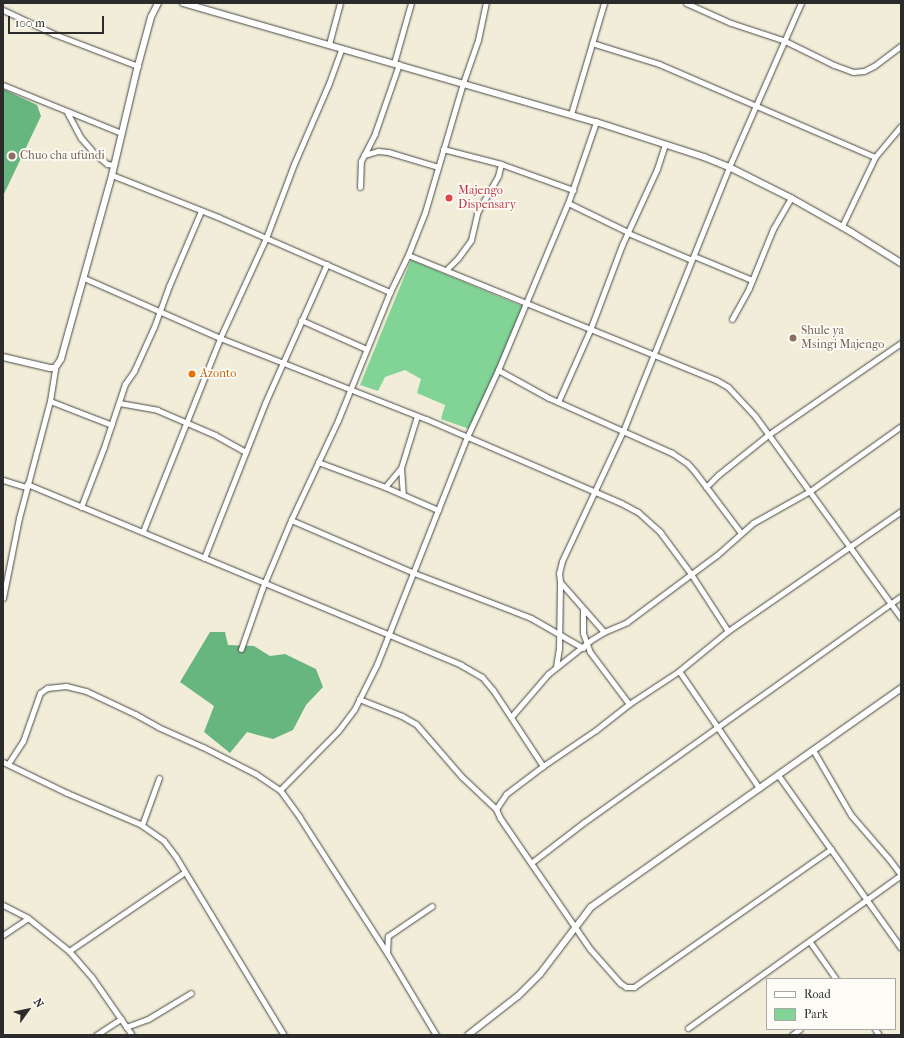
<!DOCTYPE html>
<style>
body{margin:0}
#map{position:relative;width:904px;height:1038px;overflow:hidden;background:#f1edd8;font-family:"IM FELL French Canon",serif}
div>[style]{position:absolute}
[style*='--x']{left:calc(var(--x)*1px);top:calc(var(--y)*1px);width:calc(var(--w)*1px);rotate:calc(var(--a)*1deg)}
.green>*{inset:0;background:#81d496}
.forest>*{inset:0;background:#68b67f}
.roads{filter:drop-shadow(0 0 1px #494845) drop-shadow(0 0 1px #494845)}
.minor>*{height:5px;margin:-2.5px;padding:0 2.5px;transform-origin:2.5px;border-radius:2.5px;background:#fff}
.tertiary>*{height:6px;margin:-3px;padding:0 3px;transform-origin:3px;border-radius:3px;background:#fff}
.dots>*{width:11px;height:11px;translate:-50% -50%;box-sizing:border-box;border:2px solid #fdfcf7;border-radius:50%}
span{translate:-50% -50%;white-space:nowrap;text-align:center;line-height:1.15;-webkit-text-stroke:3.5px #fdfcf7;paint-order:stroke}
.education-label{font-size:12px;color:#785e54}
.left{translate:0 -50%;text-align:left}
.health-label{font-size:12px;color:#be3a42}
.food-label{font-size:12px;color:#c56008}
.frame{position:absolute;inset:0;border:4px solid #2b2b2b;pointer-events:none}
.legend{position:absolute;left:766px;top:978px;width:130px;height:52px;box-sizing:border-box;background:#fdfcf7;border:1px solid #a9a8a5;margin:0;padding:5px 7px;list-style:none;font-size:12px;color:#2b2b2b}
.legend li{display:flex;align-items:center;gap:8px;height:20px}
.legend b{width:20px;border:1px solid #a9a8a5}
.north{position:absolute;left:8px;top:990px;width:40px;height:40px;-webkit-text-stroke:3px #fdfcf7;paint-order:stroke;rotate:57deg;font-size:11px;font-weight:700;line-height:16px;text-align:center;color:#2b2b2b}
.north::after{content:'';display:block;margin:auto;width:14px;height:18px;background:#2b2b2b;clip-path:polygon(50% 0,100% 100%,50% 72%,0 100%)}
.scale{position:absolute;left:8px;top:16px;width:96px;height:18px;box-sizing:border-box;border:2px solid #2b2b2b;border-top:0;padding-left:5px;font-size:12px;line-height:14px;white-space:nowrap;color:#2b2b2b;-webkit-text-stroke:3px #fdfcf7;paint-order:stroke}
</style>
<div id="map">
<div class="green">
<div style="clip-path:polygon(411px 260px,524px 307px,472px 430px,441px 419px,445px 405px,417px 393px,421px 379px,405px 370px,385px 377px,378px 391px,360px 385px)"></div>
</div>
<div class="forest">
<div style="clip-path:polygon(3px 89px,37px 105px,41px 116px,3px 196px)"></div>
<div style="clip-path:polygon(210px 632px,225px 632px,228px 645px,254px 646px,270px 656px,285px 654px,316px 669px,323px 687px,306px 705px,293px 730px,273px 739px,247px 732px,230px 753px,204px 732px,214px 706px,180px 682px)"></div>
</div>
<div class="roads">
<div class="minor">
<div style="--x:686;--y:3;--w:49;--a:24"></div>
<div style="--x:731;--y:23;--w:57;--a:18.4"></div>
<div style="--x:785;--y:41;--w:55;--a:26.1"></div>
<div style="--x:834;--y:65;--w:20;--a:20"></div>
<div style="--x:853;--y:72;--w:11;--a:-5"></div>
<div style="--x:864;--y:71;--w:11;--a:-27"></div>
<div style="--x:874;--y:66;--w:34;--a:-37"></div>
<div style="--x:3;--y:10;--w:56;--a:25.2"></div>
<div style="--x:54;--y:34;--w:90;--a:20.9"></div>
<div style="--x:592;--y:43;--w:70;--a:17.4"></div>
<div style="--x:659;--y:64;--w:235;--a:23.3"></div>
<div style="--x:329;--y:44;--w:42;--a:-75"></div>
<div style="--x:394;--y:63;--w:62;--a:-74.2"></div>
<div style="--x:3;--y:85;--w:127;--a:22.1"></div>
<div style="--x:67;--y:112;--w:30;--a:62"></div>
<div style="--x:81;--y:138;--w:20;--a:49"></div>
<div style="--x:94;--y:153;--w:17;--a:40"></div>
<div style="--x:107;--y:164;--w:7;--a:8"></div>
<div style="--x:571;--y:114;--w:116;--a:-73.4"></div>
<div style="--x:443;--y:149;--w:60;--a:14.5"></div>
<div style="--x:501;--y:164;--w:77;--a:19.9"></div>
<div style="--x:364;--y:155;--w:15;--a:-16"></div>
<div style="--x:378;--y:151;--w:10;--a:6"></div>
<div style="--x:388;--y:152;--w:52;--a:16.7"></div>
<div style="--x:112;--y:175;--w:114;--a:21.6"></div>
<div style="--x:218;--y:217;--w:188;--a:23.6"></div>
<div style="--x:360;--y:187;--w:26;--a:-88"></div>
<div style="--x:361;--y:161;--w:31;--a:-63"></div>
<div style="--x:375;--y:133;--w:73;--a:-70.8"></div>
<div style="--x:568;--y:203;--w:67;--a:25.8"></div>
<div style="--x:842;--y:226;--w:76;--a:-64.4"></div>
<div style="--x:875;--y:157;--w:40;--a:-50"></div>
<div style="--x:628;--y:233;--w:69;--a:22.9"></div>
<div style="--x:408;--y:255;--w:332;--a:22.1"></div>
<div style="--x:716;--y:380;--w:14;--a:30"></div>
<div style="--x:728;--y:387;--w:40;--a:47"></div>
<div style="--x:755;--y:416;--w:249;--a:54.1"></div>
<div style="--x:694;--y:256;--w:63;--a:22.5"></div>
<div style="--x:446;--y:270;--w:17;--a:-45"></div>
<div style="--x:458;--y:258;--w:22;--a:-54"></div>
<div style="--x:471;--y:240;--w:28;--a:-77"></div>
<div style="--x:477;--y:213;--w:43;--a:-60.4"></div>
<div style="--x:498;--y:176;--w:12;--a:-76"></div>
<div style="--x:84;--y:278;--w:149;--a:23.8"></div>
<div style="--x:220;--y:338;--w:221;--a:21.5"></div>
<div style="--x:426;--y:419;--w:212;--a:23.3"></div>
<div style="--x:621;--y:503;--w:19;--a:28"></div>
<div style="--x:638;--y:512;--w:30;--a:42"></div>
<div style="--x:660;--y:532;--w:52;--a:53.6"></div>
<div style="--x:691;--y:574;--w:68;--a:57"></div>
<div style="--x:732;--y:319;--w:35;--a:-61"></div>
<div style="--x:749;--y:288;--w:64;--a:-67.9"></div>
<div style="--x:773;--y:229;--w:36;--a:-60"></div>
<div style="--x:301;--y:320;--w:71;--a:24"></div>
<div style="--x:498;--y:370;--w:58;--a:28.8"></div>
<div style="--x:549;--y:398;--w:135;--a:24.1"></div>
<div style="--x:672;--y:453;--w:18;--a:34"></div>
<div style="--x:687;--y:463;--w:12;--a:48"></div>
<div style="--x:695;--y:472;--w:76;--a:53"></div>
<div style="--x:50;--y:401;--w:66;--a:21.2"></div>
<div style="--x:558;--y:402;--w:79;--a:-66"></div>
<div style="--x:590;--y:330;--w:91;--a:-69.4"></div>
<div style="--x:622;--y:245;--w:84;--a:-65.3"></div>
<div style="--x:657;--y:169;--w:26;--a:-72"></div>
<div style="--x:119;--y:403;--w:39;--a:10"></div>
<div style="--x:157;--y:410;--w:63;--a:23.3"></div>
<div style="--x:215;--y:435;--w:35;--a:29"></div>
<div style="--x:318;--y:462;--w:72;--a:20.5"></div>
<div style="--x:385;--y:487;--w:58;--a:23.5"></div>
<div style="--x:401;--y:468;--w:26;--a:86"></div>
<div style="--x:3;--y:480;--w:24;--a:17"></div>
<div style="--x:27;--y:484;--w:470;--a:22.6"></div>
<div style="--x:461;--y:665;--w:24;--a:30"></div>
<div style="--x:482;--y:677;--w:17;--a:50"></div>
<div style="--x:493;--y:690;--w:91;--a:56.7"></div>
<div style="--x:385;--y:487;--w:25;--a:-50"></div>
<div style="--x:401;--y:468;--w:54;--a:-72.9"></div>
<div style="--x:706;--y:487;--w:17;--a:-45"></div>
<div style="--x:718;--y:475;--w:64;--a:-38.7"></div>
<div style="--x:768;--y:435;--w:162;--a:-34.7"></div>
<div style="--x:81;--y:507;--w:64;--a:-69"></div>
<div style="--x:104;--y:447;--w:66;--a:-71.6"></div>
<div style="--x:125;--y:384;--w:16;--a:-55"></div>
<div style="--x:134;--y:371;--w:48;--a:-65.6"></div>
<div style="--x:154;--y:327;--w:44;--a:-69.9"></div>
<div style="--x:169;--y:286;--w:82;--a:-66.9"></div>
<div style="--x:291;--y:520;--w:134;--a:23.3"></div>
<div style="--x:414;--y:573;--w:125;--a:21"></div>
<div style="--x:531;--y:618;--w:60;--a:30"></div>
<div style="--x:143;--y:531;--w:208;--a:-68.2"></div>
<div style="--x:220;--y:338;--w:110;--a:-65.3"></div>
<div style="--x:266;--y:238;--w:79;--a:-69.3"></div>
<div style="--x:294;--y:164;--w:88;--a:-66.6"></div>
<div style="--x:329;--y:83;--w:37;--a:-70"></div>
<div style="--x:204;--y:558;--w:167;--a:-68.5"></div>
<div style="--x:265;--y:403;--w:152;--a:-66"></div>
<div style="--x:3;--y:598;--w:82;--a:-78.7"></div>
<div style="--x:19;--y:518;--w:121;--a:-75.2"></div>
<div style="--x:50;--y:401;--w:33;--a:-81"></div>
<div style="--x:583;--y:609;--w:24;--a:90"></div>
<div style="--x:583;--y:633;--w:20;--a:70"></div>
<div style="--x:590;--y:652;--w:65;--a:53.1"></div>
<div style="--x:604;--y:632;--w:67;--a:-131.3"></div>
<div style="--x:560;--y:582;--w:9;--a:-96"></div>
<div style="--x:559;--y:573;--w:12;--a:-76"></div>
<div style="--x:562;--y:561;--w:144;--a:-64.9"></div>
<div style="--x:623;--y:431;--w:284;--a:-68.1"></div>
<div style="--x:729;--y:167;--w:179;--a:-66.3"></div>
<div style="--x:241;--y:649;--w:64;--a:-70.7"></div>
<div style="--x:262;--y:589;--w:75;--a:-67.2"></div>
<div style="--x:291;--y:520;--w:110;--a:-64.8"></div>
<div style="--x:338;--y:420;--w:138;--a:-67.9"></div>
<div style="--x:390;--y:292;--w:41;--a:-64.1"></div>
<div style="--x:408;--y:255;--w:46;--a:-68.4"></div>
<div style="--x:425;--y:212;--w:134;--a:-73.6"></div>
<div style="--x:463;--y:83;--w:46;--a:-70.8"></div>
<div style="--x:478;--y:40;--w:38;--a:-78"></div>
<div style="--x:556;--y:667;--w:18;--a:-81"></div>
<div style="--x:559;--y:649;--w:67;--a:-89.1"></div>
<div style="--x:679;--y:671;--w:142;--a:55.6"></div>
<div style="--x:359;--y:699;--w:46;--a:21.6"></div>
<div style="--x:402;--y:716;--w:16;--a:30"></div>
<div style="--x:416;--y:724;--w:69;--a:49.1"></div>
<div style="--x:461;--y:776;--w:48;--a:43.3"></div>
<div style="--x:511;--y:717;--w:57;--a:-49.3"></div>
<div style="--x:548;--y:674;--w:55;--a:-38.3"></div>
<div style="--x:591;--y:640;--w:15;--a:-32"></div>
<div style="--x:604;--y:632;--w:25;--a:-23"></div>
<div style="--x:627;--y:622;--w:112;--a:-36.7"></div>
<div style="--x:717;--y:555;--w:48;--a:-41.6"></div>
<div style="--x:753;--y:523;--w:65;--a:-29.3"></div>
<div style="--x:810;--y:491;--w:112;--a:-35.5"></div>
<div style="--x:813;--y:750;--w:75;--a:59.7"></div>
<div style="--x:851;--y:815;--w:58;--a:49.2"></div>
<div style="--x:889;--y:859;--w:20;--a:53"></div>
<div style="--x:3;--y:762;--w:71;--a:25.8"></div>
<div style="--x:67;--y:793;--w:79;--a:23"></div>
<div style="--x:140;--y:824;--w:29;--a:35"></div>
<div style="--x:164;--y:841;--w:20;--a:53"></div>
<div style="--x:176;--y:857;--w:208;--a:58.8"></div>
<div style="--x:8;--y:764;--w:27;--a:-57"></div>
<div style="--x:23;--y:741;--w:51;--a:-70.5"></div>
<div style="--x:40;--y:693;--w:9;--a:-36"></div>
<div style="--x:47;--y:688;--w:19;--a:-6"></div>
<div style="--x:66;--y:686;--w:21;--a:14"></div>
<div style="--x:86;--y:691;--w:54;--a:25.1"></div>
<div style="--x:135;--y:714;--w:26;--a:29"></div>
<div style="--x:158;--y:727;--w:49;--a:24"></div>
<div style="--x:203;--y:747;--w:59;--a:27"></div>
<div style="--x:256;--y:774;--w:29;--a:34"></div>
<div style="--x:280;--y:790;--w:34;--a:54"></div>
<div style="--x:300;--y:818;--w:161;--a:57.2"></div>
<div style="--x:387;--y:953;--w:96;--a:59.1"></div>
<div style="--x:778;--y:775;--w:212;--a:54.6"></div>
<div style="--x:280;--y:790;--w:83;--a:-45.5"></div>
<div style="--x:338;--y:731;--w:26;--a:-53"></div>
<div style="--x:354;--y:710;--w:51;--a:-63.4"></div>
<div style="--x:377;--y:664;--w:244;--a:-68.4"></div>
<div style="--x:467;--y:437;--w:74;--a:-65.2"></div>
<div style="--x:498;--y:370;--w:181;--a:-67.3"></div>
<div style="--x:568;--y:203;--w:86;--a:-70.9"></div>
<div style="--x:142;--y:825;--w:50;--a:-70.1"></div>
<div style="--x:831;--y:849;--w:241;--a:145"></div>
<div style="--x:634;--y:987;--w:8;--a:180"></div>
<div style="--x:626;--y:987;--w:7;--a:-146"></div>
<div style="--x:620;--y:983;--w:45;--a:-131.4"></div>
<div style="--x:590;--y:949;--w:159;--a:-124.5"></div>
<div style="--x:500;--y:818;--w:10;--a:-114"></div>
<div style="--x:496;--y:809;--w:18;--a:-56"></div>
<div style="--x:506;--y:794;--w:46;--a:-37.1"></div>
<div style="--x:543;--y:766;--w:64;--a:-34.2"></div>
<div style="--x:596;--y:730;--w:42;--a:-38.2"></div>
<div style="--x:629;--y:704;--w:60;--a:-33.4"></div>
<div style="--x:679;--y:671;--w:63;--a:-39.2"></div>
<div style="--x:728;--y:631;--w:211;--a:-34.7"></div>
<div style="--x:531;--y:863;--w:66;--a:-37.6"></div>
<div style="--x:583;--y:823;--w:391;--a:-35.5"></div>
<div style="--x:3;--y:905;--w:28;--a:27"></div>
<div style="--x:28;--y:918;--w:53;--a:38.8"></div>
<div style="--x:69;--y:951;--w:33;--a:49"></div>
<div style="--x:91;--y:976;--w:72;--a:55.2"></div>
<div style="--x:3;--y:935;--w:30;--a:-34"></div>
<div style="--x:810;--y:942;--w:45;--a:54.9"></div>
<div style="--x:69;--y:951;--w:140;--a:-34.3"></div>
<div style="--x:387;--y:953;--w:17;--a:-87"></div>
<div style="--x:388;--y:936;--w:53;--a:-34.3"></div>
<div style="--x:126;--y:1027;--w:23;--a:-20"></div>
<div style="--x:148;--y:1019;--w:50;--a:-31.2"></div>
<div style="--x:688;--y:1028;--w:262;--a:-35.7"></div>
<div style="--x:875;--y:1029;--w:7;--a:56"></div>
<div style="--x:96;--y:1035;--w:30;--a:-33"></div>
<div style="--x:792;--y:1035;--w:10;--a:-37"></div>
</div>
<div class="tertiary">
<div style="--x:183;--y:3;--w:430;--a:16.1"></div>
<div style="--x:596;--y:122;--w:114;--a:18"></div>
<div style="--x:704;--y:157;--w:27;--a:22"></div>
<div style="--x:729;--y:167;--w:69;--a:26.6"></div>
<div style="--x:791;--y:198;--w:69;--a:29.5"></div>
<div style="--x:851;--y:232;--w:59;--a:31.8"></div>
<div style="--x:3;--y:357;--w:48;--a:13.2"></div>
<div style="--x:50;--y:368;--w:5;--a:0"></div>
<div style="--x:55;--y:368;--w:11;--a:-56"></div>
<div style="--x:61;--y:359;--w:191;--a:-74.5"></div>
<div style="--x:112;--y:175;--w:109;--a:-76.7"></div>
<div style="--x:137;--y:69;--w:54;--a:-74.9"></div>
<div style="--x:151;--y:17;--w:16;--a:-63"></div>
<div style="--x:468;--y:1035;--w:63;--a:-38"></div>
<div style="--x:518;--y:996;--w:31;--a:-45"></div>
<div style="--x:540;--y:974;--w:84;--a:-52.7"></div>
<div style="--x:591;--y:907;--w:380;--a:-35.2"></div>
</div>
</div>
<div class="dots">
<div style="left:12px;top:156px;background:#8d6e63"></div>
<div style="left:449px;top:198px;background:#e0444e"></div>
<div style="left:793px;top:338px;background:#8d6e63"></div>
<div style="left:192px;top:374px;background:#e8710a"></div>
</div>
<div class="education-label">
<span class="left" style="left:20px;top:156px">Chuo cha ufundi</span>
<span class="left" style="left:801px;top:338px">Shule ya<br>Msingi Majengo</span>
</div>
<div class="health-label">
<span class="left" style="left:458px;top:198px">Majengo<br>Dispensary</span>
</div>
<div class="food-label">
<span class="left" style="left:200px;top:374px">Azonto</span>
</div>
<div class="frame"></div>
<ul class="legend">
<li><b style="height:5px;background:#fff"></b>Road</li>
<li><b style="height:11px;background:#81d496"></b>Park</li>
</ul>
<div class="north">N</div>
<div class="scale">100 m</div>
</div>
